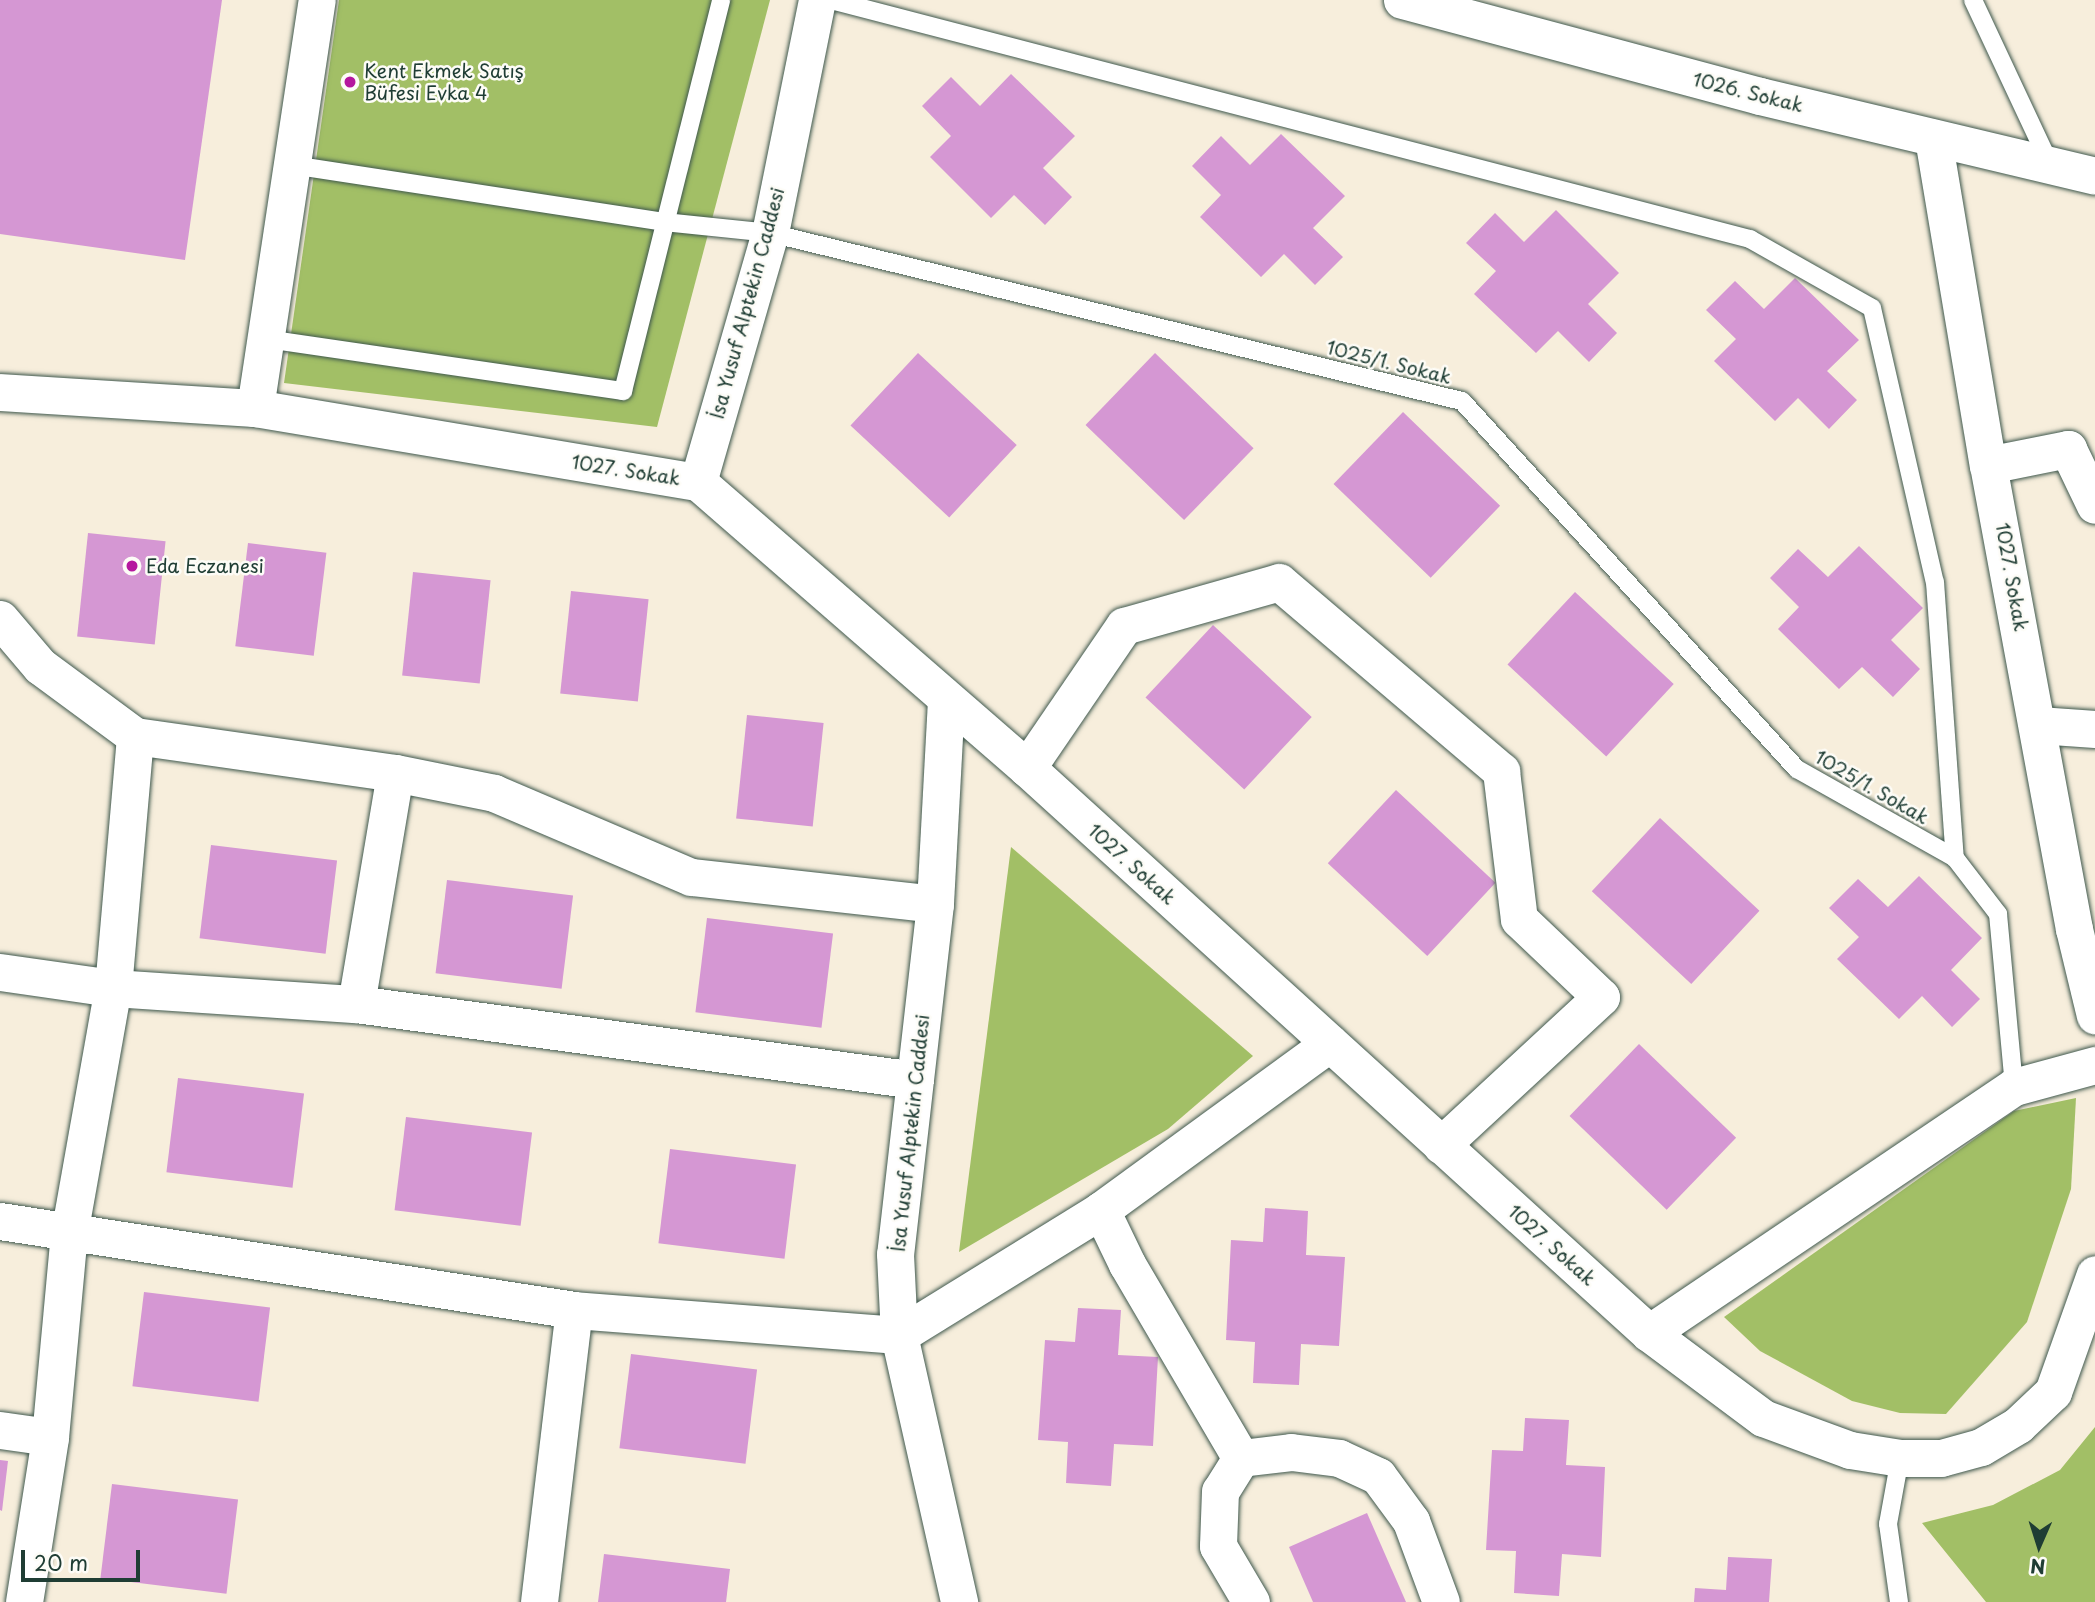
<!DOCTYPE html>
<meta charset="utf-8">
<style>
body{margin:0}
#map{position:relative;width:2095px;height:1602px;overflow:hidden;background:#f7eedc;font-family:"Playpen Sans",sans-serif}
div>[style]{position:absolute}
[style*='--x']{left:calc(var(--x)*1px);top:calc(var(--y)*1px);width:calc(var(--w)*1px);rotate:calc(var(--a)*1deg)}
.green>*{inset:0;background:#a2bf66}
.building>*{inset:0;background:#d597d3;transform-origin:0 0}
.roads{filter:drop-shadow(0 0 2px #3f584d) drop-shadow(0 0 2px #3f584d)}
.lane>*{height:18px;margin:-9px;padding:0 9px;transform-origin:9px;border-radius:9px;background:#fff}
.street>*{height:37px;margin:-18.5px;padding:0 18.5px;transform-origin:18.5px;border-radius:18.5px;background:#fff}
.dots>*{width:19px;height:19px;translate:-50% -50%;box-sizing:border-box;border:4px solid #fdfcf7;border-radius:50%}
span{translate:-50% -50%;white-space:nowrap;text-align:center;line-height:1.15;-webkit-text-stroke:5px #fdfcf7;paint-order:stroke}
.poi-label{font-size:19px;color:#1f3d34}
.left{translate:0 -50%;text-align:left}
.street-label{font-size:19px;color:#1f3d34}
.north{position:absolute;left:2004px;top:1511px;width:70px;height:70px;-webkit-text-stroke:5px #fdfcf7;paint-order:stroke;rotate:183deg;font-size:19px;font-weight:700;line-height:28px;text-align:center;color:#1f3d34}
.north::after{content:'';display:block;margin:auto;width:24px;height:32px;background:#1f3d34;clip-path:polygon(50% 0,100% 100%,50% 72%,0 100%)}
.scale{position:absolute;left:21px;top:1550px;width:119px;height:32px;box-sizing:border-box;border:4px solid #1f3d34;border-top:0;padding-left:9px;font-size:21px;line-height:24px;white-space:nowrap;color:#1f3d34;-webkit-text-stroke:5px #fdfcf7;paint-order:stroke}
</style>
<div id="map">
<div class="green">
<div style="clip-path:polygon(339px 0,770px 0,657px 427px,284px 383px)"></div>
<div style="clip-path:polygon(1011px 847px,1253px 1056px,1168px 1129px,959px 1252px)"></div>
<div style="clip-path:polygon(2076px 1098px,2071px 1189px,2027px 1322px,1946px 1414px,1900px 1413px,1852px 1401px,1760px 1351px,1724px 1317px,2014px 1111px)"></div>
<div style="clip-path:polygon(2095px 1427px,2095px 1602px,1986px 1602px,1922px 1523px,1993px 1505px,2060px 1470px)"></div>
</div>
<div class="building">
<div style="clip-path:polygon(0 0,222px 0,185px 260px,0 234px)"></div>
<div style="clip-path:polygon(1011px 74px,1075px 136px,1043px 168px,1072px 197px,1045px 225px,1014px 195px,991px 218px,930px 157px,951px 136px,922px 106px,951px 77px,980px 106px)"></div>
<div style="clip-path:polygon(1281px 134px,1345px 196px,1313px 228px,1343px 257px,1315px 285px,1284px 254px,1261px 277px,1200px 217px,1221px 195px,1192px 166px,1221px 136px,1250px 165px)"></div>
<div style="clip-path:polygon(1556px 210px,1619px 273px,1588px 304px,1617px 333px,1589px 362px,1558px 331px,1536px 353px,1474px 294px,1496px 271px,1466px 243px,1495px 213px,1524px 242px)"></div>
<div style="clip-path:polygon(1795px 278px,1859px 340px,1827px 371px,1857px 400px,1829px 429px,1798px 398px,1775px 421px,1714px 361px,1736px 339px,1706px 310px,1735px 281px,1764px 309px)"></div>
<div style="left:918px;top:353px;width:135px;height:99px;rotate:43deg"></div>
<div style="left:1155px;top:353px;width:137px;height:100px;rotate:44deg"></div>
<div style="left:1403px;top:412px;width:135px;height:100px;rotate:44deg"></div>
<div style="left:88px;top:533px;width:78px;height:104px;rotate:6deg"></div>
<div style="left:248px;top:543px;width:79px;height:104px;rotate:7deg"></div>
<div style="clip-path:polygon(1859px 546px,1923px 608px,1891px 640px,1920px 669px,1893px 697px,1862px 667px,1839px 689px,1778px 629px,1799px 607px,1770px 578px,1798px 549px,1828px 577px)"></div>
<div style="left:413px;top:572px;width:78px;height:104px;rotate:6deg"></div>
<div style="left:571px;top:591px;width:78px;height:103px;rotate:6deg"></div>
<div style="left:1575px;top:592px;width:135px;height:99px;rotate:43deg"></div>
<div style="left:1213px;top:625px;width:135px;height:99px;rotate:43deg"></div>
<div style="left:747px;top:715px;width:77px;height:104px;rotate:6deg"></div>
<div style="left:1396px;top:790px;width:136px;height:100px;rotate:43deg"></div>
<div style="left:1660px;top:818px;width:136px;height:100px;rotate:43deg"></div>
<div style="left:211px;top:845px;width:127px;height:94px;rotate:7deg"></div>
<div style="clip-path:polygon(1919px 876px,1982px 938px,1951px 970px,1980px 999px,1952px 1027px,1922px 996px,1899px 1019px,1837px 959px,1859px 937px,1829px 908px,1858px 879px,1888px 907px)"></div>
<div style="left:447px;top:880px;width:127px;height:94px;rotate:7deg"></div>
<div style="left:707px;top:918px;width:127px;height:95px;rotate:7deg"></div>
<div style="left:1639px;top:1044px;width:135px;height:100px;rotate:44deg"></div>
<div style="left:178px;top:1078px;width:127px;height:95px;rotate:7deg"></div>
<div style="left:406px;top:1117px;width:127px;height:94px;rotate:7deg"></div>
<div style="left:670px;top:1149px;width:127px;height:95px;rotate:7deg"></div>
<div style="clip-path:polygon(1265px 1208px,1308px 1211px,1306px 1255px,1345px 1257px,1339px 1346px,1301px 1344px,1299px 1385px,1253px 1383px,1255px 1342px,1226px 1340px,1231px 1240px,1263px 1242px)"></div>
<div style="left:144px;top:1292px;width:127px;height:95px;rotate:7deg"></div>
<div style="clip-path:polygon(1078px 1308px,1121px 1310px,1118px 1355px,1158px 1357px,1153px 1446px,1114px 1444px,1111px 1486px,1066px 1483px,1068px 1442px,1038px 1440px,1045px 1340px,1075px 1342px)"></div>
<div style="left:631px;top:1354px;width:127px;height:95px;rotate:7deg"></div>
<div style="clip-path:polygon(1525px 1418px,1569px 1420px,1566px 1465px,1605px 1467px,1601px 1557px,1562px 1554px,1559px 1596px,1514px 1593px,1516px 1551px,1486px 1550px,1492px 1450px,1523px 1451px)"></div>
<div style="clip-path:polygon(0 1460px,8px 1461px,2px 1511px,0 1510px)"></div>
<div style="left:112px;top:1484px;width:127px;height:95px;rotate:7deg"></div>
<div style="clip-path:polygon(1367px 1513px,1406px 1602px,1313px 1602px,1289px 1547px)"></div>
<div style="clip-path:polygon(604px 1554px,730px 1569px,726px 1602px,598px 1602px)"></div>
<div style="clip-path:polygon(1728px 1557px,1772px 1559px,1769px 1602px,1694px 1602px,1695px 1588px,1726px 1590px)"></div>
</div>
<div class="roads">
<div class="lane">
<div style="--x:831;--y:0;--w:950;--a:14.58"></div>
<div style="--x:1750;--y:239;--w:140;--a:29.5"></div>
<div style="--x:1872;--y:308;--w:281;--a:77.1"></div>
<div style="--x:1935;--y:582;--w:277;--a:85.9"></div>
<div style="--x:1955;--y:858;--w:71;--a:52.5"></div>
<div style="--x:1998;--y:914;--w:174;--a:84.7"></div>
<div style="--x:1973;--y:0;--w:179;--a:64.9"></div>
<div style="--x:292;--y:165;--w:376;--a:8.7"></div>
<div style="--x:664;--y:222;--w:107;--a:5.9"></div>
<div style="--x:770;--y:233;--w:712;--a:13.65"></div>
<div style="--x:1462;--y:401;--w:498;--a:47.7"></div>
<div style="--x:1797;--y:769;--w:181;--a:29.4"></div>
<div style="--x:266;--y:339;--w:361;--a:8.3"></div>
<div style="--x:623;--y:391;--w:403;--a:-75.9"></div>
<div style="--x:1899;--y:1602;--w:79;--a:-98"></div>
<div style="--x:1888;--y:1524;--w:67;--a:-79.7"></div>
</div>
<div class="street">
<div style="--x:1402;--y:0;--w:371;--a:15"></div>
<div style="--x:1760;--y:96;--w:344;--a:13.4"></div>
<div style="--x:1933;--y:138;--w:332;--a:80.5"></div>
<div style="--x:1988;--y:465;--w:472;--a:79.5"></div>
<div style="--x:2074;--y:929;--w:89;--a:76.4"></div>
<div style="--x:0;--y:392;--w:256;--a:3.6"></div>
<div style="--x:255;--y:408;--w:449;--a:9.5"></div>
<div style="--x:698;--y:482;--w:436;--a:41"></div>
<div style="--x:1027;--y:768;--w:840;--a:42.25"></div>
<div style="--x:1649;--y:1333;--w:142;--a:36.7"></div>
<div style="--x:1763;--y:1418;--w:93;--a:20.2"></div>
<div style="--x:1850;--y:1450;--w:51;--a:9.1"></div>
<div style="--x:1900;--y:1458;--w:41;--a:0"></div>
<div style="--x:1941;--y:1458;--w:41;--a:-15.4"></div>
<div style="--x:1981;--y:1447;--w:43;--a:-30.7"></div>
<div style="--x:2018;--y:1425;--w:48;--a:-43.3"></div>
<div style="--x:2053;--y:1392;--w:125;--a:-70.4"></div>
<div style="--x:255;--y:408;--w:413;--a:-81.4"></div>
<div style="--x:1988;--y:465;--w:82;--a:-11.3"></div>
<div style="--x:2068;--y:449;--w:62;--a:64.3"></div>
<div style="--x:698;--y:482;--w:259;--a:-73.9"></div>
<div style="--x:770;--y:233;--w:238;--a:-78.6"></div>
<div style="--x:0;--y:619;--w:62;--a:49.6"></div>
<div style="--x:40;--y:666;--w:118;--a:36.4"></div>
<div style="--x:135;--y:736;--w:263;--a:8.1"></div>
<div style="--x:395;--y:773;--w:101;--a:11.4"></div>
<div style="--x:494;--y:793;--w:214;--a:23.1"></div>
<div style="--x:691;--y:877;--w:245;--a:6.3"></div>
<div style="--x:946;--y:700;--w:204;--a:93.1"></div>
<div style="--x:935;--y:904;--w:352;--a:96.5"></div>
<div style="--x:895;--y:1254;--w:81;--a:87.2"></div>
<div style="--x:899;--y:1335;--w:274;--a:77.3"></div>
<div style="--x:2038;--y:725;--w:57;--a:4"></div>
<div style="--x:1027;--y:768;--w:172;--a:-55.7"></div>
<div style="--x:1124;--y:626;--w:161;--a:-15.8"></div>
<div style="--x:1279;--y:582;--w:292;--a:40.4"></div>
<div style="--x:1501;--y:771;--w:149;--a:83.1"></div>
<div style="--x:1519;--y:919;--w:113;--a:43.6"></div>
<div style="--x:1601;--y:997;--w:218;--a:137.2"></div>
<div style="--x:0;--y:972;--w:114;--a:8.1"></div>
<div style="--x:113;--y:988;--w:244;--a:3.8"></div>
<div style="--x:356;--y:1004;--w:564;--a:7.74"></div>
<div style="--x:356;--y:1004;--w:234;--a:-80.4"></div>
<div style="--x:1101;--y:1210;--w:60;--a:64.3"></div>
<div style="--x:1127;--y:1264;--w:225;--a:59.6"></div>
<div style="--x:0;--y:1221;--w:581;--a:8.81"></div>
<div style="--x:574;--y:1310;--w:326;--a:4.4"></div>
<div style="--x:899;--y:1335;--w:238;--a:-31.7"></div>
<div style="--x:1101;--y:1210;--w:283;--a:-36.1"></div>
<div style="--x:1649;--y:1333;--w:440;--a:-34"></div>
<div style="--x:2014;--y:1087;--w:84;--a:-15.2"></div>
<div style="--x:0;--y:1430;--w:50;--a:8"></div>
<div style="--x:1241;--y:1458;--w:50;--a:-6.8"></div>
<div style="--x:1291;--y:1452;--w:48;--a:7.1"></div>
<div style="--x:1339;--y:1458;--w:43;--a:24.8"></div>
<div style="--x:1378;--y:1476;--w:56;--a:53.7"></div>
<div style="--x:1411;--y:1521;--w:86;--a:69.7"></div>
<div style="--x:1241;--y:1458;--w:39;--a:122"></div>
<div style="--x:1220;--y:1491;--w:55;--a:92.1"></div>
<div style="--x:1218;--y:1546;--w:65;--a:59.5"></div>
<div style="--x:24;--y:1602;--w:167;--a:-81"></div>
<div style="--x:50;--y:1437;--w:204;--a:-84.7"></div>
<div style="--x:69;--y:1234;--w:250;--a:-79.9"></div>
<div style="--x:113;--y:988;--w:253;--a:-85"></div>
<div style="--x:539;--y:1602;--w:294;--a:-83.2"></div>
</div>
</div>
<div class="dots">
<div style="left:350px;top:82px;background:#b5179e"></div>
<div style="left:132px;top:566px;background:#b5179e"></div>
</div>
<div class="poi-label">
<span class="left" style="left:364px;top:82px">Kent Ekmek Satış<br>Büfesi Evka 4</span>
<span class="left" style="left:146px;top:566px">Eda Eczanesi</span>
</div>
<div class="street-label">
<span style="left:1748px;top:92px;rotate:14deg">1026. Sokak</span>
<span style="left:747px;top:303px;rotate:-75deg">İsa Yusuf Alptekin Caddesi</span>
<span style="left:1389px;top:362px;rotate:14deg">1025/1. Sokak</span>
<span style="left:626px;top:470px;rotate:9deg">1027. Sokak</span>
<span style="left:2012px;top:577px;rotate:80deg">1027. Sokak</span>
<span style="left:1872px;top:787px;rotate:30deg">1025/1. Sokak</span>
<span style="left:1132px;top:864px;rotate:42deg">1027. Sokak</span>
<span style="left:910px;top:1133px;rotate:-84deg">İsa Yusuf Alptekin Caddesi</span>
<span style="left:1552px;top:1245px;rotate:42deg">1027. Sokak</span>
</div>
<div class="north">N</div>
<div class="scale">20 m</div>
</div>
